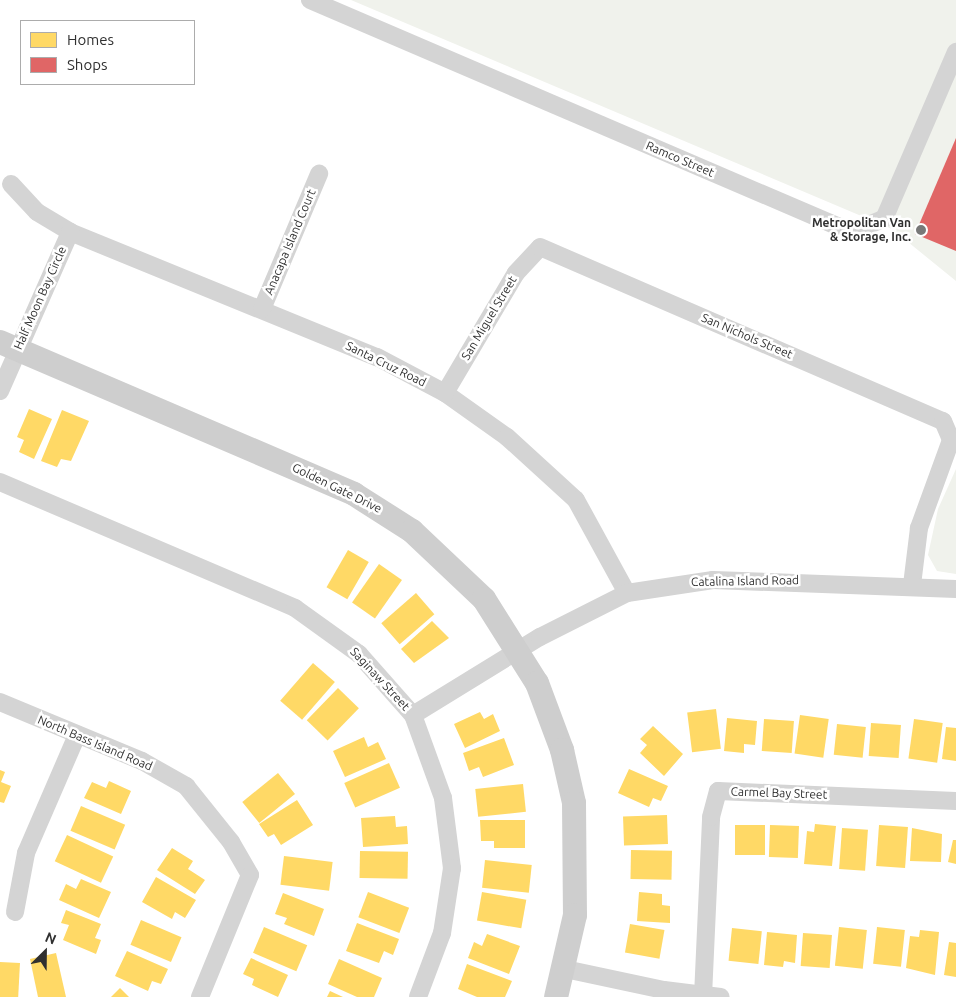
<!DOCTYPE html>
<style>
body{margin:0}
#map{position:relative;width:956px;height:997px;overflow:hidden;background:#fff;font-family:Ubuntu,sans-serif}
div>[style]{position:absolute}
[style*='--x']{left:calc(var(--x)*1px);top:calc(var(--y)*1px);width:calc(var(--w)*1px);rotate:calc(var(--a)*1deg)}
.green>*{inset:0;background:#f0f2ec}
.homes>*{inset:0;background:#ffd966;transform-origin:0 0}
.shops>*{inset:0;background:#e06666}
.street>*{height:18px;margin:-9px;padding:0 9px;transform-origin:9px;border-radius:9px;background:#d4d4d4}
.secondary>*{height:24px;margin:-12px;padding:0 12px;transform-origin:12px;border-radius:12px;background:#cecece}
.dots>*{width:14px;height:14px;translate:-50% -50%;box-sizing:border-box;border:2px solid #fff;border-radius:50%}
span{translate:-50% -50%;white-space:nowrap;text-align:center;line-height:1.15;-webkit-text-stroke:5px #fff;paint-order:stroke}
.street-label{font-size:12px;color:#303030}
.poi-label{font-size:12px;color:#303030;font-weight:700}
.right{translate:-100% -50%;text-align:right}
.legend{position:absolute;left:20px;top:20px;width:175px;height:65px;box-sizing:border-box;background:#fff;border:1px solid #acacac;margin:0;padding:6px 9px;list-style:none;font-size:15px;color:#303030}
.legend li{display:flex;align-items:center;gap:10px;height:25px}
.legend b{width:25px;border:1px solid #acacac}
.north{position:absolute;left:20px;top:927px;width:50px;height:50px;-webkit-text-stroke:4px #fff;paint-order:stroke;rotate:23deg;font-size:14px;font-weight:700;line-height:20px;text-align:center;color:#303030}
.north::after{content:'';display:block;margin:auto;width:18px;height:22px;background:#303030;clip-path:polygon(50% 0,100% 100%,50% 72%,0 100%)}
</style>
<div id="map">
<div class="green">
<div style="clip-path:polygon(351px 0,956px 0,956px 281px,892px 229px)"></div>
<div style="clip-path:polygon(956px 469px,956px 574px,937px 571px,928px 555px,938px 509px)"></div>
</div>
<div class="homes">
<div style="clip-path:polygon(29px 409px,52px 419px,34px 459px,19px 452px,24px 440px,17px 437px)"></div>
<div style="clip-path:polygon(62px 410px,89px 421px,71px 461px,61px 459px,57px 467px,41px 461px)"></div>
<div style="left:348px;top:550px;width:24px;height:43px;rotate:30deg"></div>
<div style="left:379px;top:564px;width:28px;height:47px;rotate:35deg"></div>
<div style="left:416px;top:593px;width:28px;height:46px;rotate:49deg"></div>
<div style="clip-path:polygon(432px 621px,449px 638px,414px 663px,401px 649px)"></div>
<div style="left:313px;top:663px;width:29px;height:50px;rotate:41deg"></div>
<div style="left:338px;top:688px;width:29px;height:45px;rotate:44deg"></div>
<div style="left:716px;top:709px;width:40px;height:29px;rotate:83deg"></div>
<div style="clip-path:polygon(480px 712px,484px 719px,493px 714px,500px 731px,465px 748px,454px 724px)"></div>
<div style="left:800px;top:715px;width:29px;height:39px;rotate:8deg"></div>
<div style="clip-path:polygon(727px 718px,757px 721px,755px 745px,744px 744px,744px 753px,724px 751px)"></div>
<div style="left:764px;top:719px;width:30px;height:32px;rotate:4deg"></div>
<div style="left:914px;top:719px;width:29px;height:40px;rotate:8deg"></div>
<div style="left:871px;top:723px;width:30px;height:33px;rotate:4deg"></div>
<div style="left:837px;top:724px;width:29px;height:31px;rotate:6deg"></div>
<div style="clip-path:polygon(653px 726px,683px 754px,664px 776px,640px 753px,647px 745px,640px 739px)"></div>
<div style="clip-path:polygon(946px 727px,956px 728px,956px 761px,942px 759px)"></div>
<div style="clip-path:polygon(364px 737px,368px 747px,378px 742px,386px 759px,345px 777px,333px 751px)"></div>
<div style="clip-path:polygon(504px 738px,514px 765px,483px 777px,479px 767px,469px 771px,463px 753px)"></div>
<div style="left:389px;top:763px;width:27px;height:49px;rotate:66deg"></div>
<div style="clip-path:polygon(629px 769px,668px 786px,661px 801px,653px 798px,649px 807px,618px 793px)"></div>
<div style="clip-path:polygon(0 770px,5px 772px,1px 782px,11px 786px,4px 803px,0 802px)"></div>
<div style="left:278px;top:773px;width:27px;height:46px;rotate:51deg"></div>
<div style="clip-path:polygon(109px 781px,131px 791px,121px 814px,84px 798px,92px 782px,106px 788px)"></div>
<div style="left:523px;top:784px;width:28px;height:48px;rotate:84deg"></div>
<div style="clip-path:polygon(297px 800px,313px 825px,281px 845px,274px 834px,268px 837px,259px 824px)"></div>
<div style="left:81px;top:806px;width:48px;height:27px;rotate:23deg"></div>
<div style="left:667px;top:815px;width:29px;height:44px;rotate:88deg"></div>
<div style="clip-path:polygon(395px 816px,396px 827px,407px 826px,408px 844px,363px 847px,361px 818px)"></div>
<div style="clip-path:polygon(480px 820px,525px 820px,525px 848px,494px 848px,494px 841px,481px 841px)"></div>
<div style="clip-path:polygon(815px 824px,836px 826px,832px 866px,804px 864px,807px 831px,814px 832px)"></div>
<div style="left:735px;top:825px;width:30px;height:30px"></div>
<div style="left:770px;top:825px;width:29px;height:32px;rotate:2deg"></div>
<div style="left:879px;top:825px;width:29px;height:41px;rotate:4deg"></div>
<div style="left:842px;top:828px;width:26px;height:41px;rotate:4deg"></div>
<div style="clip-path:polygon(912px 828px,942px 834px,941px 862px,910px 861px)"></div>
<div style="left:67px;top:835px;width:51px;height:29px;rotate:25deg"></div>
<div style="clip-path:polygon(953px 840px,956px 840px,956px 864px,948px 862px)"></div>
<div style="clip-path:polygon(172px 848px,193px 861px,188px 869px,205px 880px,195px 894px,157px 870px)"></div>
<div style="left:631px;top:850px;width:41px;height:29px;rotate:1deg"></div>
<div style="left:360px;top:851px;width:48px;height:27px;rotate:1deg"></div>
<div style="left:284px;top:856px;width:49px;height:29px;rotate:7deg"></div>
<div style="left:485px;top:860px;width:47px;height:28px;rotate:6deg"></div>
<div style="clip-path:polygon(156px 877px,196px 900px,185px 918px,175px 912px,172px 919px,142px 902px)"></div>
<div style="clip-path:polygon(81px 879px,111px 892px,99px 918px,59px 900px,66px 884px,76px 889px)"></div>
<div style="left:368px;top:892px;width:44px;height:27px;rotate:21deg"></div>
<div style="left:482px;top:892px;width:45px;height:29px;rotate:10deg"></div>
<div style="clip-path:polygon(639px 892px,662px 894px,662px 905px,670px 906px,670px 923px,637px 921px)"></div>
<div style="clip-path:polygon(283px 893px,324px 909px,314px 936px,284px 924px,287px 918px,275px 914px)"></div>
<div style="clip-path:polygon(66px 910px,101px 924px,95px 938px,101px 940px,96px 954px,63px 940px,69px 925px,61px 923px)"></div>
<div style="left:141px;top:920px;width:44px;height:27px;rotate:23deg"></div>
<div style="clip-path:polygon(357px 923px,399px 939px,393px 955px,384px 951px,379px 963px,346px 951px)"></div>
<div style="left:630px;top:924px;width:35px;height:29px;rotate:10deg"></div>
<div style="left:264px;top:927px;width:47px;height:28px;rotate:23deg"></div>
<div style="left:839px;top:927px;width:28px;height:39px;rotate:6deg"></div>
<div style="left:877px;top:927px;width:28px;height:37px;rotate:6deg"></div>
<div style="left:732px;top:928px;width:30px;height:33px;rotate:6deg"></div>
<div style="clip-path:polygon(920px 930px,939px 932px,935px 975px,906px 968px,910px 936px,919px 937px)"></div>
<div style="clip-path:polygon(767px 932px,797px 935px,795px 963px,784px 961px,783px 967px,764px 965px)"></div>
<div style="left:803px;top:933px;width:29px;height:33px;rotate:4deg"></div>
<div style="clip-path:polygon(487px 934px,520px 946px,509px 974px,468px 958px,474px 942px,482px 946px)"></div>
<div style="clip-path:polygon(949px 942px,956px 943px,956px 977px,944px 975px)"></div>
<div style="clip-path:polygon(127px 951px,168px 969px,161px 984px,152px 981px,148px 991px,115px 976px)"></div>
<div style="clip-path:polygon(56px 953px,66px 997px,38px 997px,30px 959px)"></div>
<div style="clip-path:polygon(251px 958px,288px 975px,278px 997px,252px 985px,254px 979px,243px 974px)"></div>
<div style="clip-path:polygon(339px 959px,382px 978px,374px 997px,357px 997px,328px 984px)"></div>
<div style="left:0;top:962px;width:20px;height:35px;rotate:3deg"></div>
<div style="clip-path:polygon(467px 964px,512px 981px,505px 997px,477px 997px,458px 989px)"></div>
<div style="clip-path:polygon(120px 988px,129px 997px,111px 997px)"></div>
<div style="clip-path:polygon(330px 991px,343px 997px,327px 997px)"></div>
</div>
<div class="shops">
<div style="clip-path:polygon(956px 138px,956px 251px,915px 234px)"></div>
</div>
<div class="street">
<div style="--x:310;--y:0;--w:589;--a:23.21"></div>
<div style="--x:851;--y:232;--w:35;--a:-22"></div>
<div style="--x:884;--y:219;--w:182;--a:-66.7"></div>
<div style="--x:11;--y:184;--w:38;--a:47"></div>
<div style="--x:37;--y:212;--w:39;--a:31"></div>
<div style="--x:70;--y:232;--w:331;--a:22.2"></div>
<div style="--x:377;--y:357;--w:77;--a:27.9"></div>
<div style="--x:445;--y:393;--w:76;--a:35.4"></div>
<div style="--x:507;--y:437;--w:93;--a:42.4"></div>
<div style="--x:576;--y:500;--w:106;--a:61.3"></div>
<div style="--x:262;--y:309;--w:147;--a:-67.1"></div>
<div style="--x:0;--y:391;--w:174;--a:-66.2"></div>
<div style="--x:445;--y:393;--w:139;--a:-59.4"></div>
<div style="--x:516;--y:273;--w:35;--a:-47"></div>
<div style="--x:540;--y:247;--w:439;--a:23.4"></div>
<div style="--x:943;--y:421;--w:21;--a:67"></div>
<div style="--x:951;--y:440;--w:94;--a:110"></div>
<div style="--x:919;--y:528;--w:57;--a:97"></div>
<div style="--x:0;--y:482;--w:321;--a:23.1"></div>
<div style="--x:295;--y:608;--w:79;--a:35.7"></div>
<div style="--x:359;--y:654;--w:81;--a:48.5"></div>
<div style="--x:413;--y:715;--w:88;--a:70.1"></div>
<div style="--x:443;--y:798;--w:71;--a:82.7"></div>
<div style="--x:452;--y:868;--w:66;--a:98.7"></div>
<div style="--x:442;--y:933;--w:68;--a:110.6"></div>
<div style="--x:0;--y:702;--w:154;--a:22.6"></div>
<div style="--x:142;--y:761;--w:51;--a:29.6"></div>
<div style="--x:186;--y:786;--w:72;--a:51.2"></div>
<div style="--x:231;--y:842;--w:38;--a:60"></div>
<div style="--x:250;--y:875;--w:132;--a:112.3"></div>
<div style="--x:413;--y:715;--w:149;--a:-31.6"></div>
<div style="--x:540;--y:637;--w:97;--a:-26.8"></div>
<div style="--x:627;--y:593;--w:87;--a:-8.6"></div>
<div style="--x:713;--y:580;--w:243;--a:2.1"></div>
<div style="--x:15;--y:912;--w:60;--a:-79.4"></div>
<div style="--x:26;--y:853;--w:129;--a:-66.6"></div>
<div style="--x:565;--y:969;--w:101;--a:12"></div>
<div style="--x:664;--y:990;--w:57;--a:7"></div>
<div style="--x:703;--y:996;--w:179;--a:-87.4"></div>
<div style="--x:711;--y:817;--w:27;--a:-75"></div>
<div style="--x:718;--y:791;--w:238;--a:2.4"></div>
</div>
<div class="secondary">
<div style="--x:0;--y:342;--w:385;--a:23.2"></div>
<div style="--x:354;--y:494;--w:69;--a:32.5"></div>
<div style="--x:412;--y:531;--w:99;--a:43.4"></div>
<div style="--x:484;--y:599;--w:99;--a:57.8"></div>
<div style="--x:537;--y:683;--w:72;--a:69.5"></div>
<div style="--x:562;--y:750;--w:54;--a:77.2"></div>
<div style="--x:574;--y:803;--w:112;--a:89.5"></div>
<div style="--x:575;--y:915;--w:84;--a:103"></div>
</div>
<div class="dots">
<div style="left:921px;top:230px;background:#787878"></div>
</div>
<div class="street-label">
<span style="left:680px;top:159px;rotate:23deg">Ramco Street</span>
<span style="left:290px;top:242px;rotate:-67deg">Anacapa Island Court</span>
<span style="left:40px;top:298px;rotate:-66deg">Half Moon Bay Circle</span>
<span style="left:489px;top:318px;rotate:-59deg">San Miguel Street</span>
<span style="left:747px;top:336px;rotate:23deg">San Nichols Street</span>
<span style="left:386px;top:364px;rotate:26deg">Santa Cruz Road</span>
<span style="left:337px;top:488px;rotate:26deg">Golden Gate Drive</span>
<span style="left:745px;top:581px;rotate:-1deg">Catalina Island Road</span>
<span style="left:380px;top:679px;rotate:47deg">Saginaw Street</span>
<span style="left:95px;top:743px;rotate:23deg">North Bass Island Road</span>
<span style="left:779px;top:793px;rotate:2deg">Carmel Bay Street</span>
</div>
<div class="poi-label">
<span class="right" style="left:911px;top:230px">Metropolitan Van<br>&amp; Storage, Inc.</span>
</div>
<ul class="legend">
<li><b style="height:14px;background:#ffd966"></b>Homes</li>
<li><b style="height:14px;background:#e06666"></b>Shops</li>
</ul>
<div class="north">N</div>
</div>
